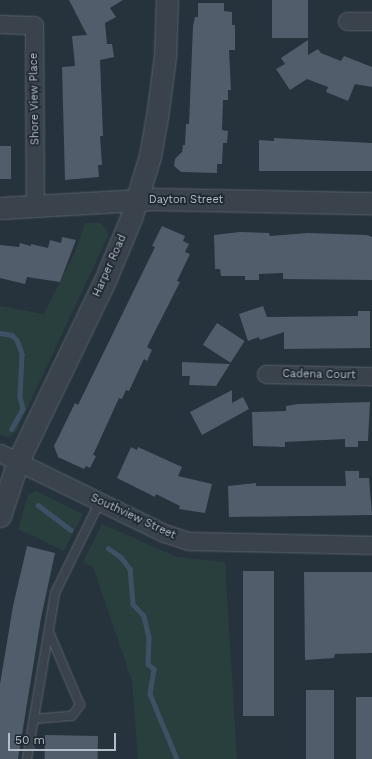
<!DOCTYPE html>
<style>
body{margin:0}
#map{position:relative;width:372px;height:759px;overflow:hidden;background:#26323c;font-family:"Work Sans",sans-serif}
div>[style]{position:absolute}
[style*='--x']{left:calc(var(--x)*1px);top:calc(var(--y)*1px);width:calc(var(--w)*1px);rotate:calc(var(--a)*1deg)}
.green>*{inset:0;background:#293f3e}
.stream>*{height:4.5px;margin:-2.25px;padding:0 2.25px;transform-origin:2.25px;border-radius:2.25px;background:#3d5164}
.building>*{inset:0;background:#515d6a;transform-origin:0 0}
.roads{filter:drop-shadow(0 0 1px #58616a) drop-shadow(0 0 1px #58616a)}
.service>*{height:8px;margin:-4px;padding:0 4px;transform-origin:4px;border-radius:4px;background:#3a434c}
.minor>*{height:17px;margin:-8.5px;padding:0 8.5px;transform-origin:8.5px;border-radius:8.5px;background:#3a434c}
.tertiary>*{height:21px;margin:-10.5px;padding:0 10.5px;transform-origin:10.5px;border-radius:10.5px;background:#3a434c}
span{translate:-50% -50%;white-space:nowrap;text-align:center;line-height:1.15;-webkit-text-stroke:3.5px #1f2831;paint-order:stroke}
.street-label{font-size:11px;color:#b5bec8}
.scale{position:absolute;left:8px;top:733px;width:108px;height:18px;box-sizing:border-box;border:2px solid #b5bec8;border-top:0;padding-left:5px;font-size:12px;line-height:14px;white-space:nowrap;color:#b5bec8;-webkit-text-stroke:3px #1f2831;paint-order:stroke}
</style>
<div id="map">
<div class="green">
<div style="clip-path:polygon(85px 223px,101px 223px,109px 234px,16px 432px,10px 437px,0 435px,0 306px,44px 314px,75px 252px)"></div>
<div style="clip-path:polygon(36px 491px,83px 514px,64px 551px,18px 529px,28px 495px)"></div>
<div style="clip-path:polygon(102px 524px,177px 557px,225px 562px,237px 759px,138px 759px,132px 681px,93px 567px,83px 562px)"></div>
</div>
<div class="stream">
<div style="--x:0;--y:333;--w:12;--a:9"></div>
<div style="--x:12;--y:335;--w:7;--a:45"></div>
<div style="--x:17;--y:340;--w:15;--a:70"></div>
<div style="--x:22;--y:354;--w:43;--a:92.7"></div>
<div style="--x:20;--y:397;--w:12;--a:76"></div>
<div style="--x:23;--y:409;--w:23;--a:119"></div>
<div style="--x:38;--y:505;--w:41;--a:37.1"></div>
<div style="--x:108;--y:548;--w:16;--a:35"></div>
<div style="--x:121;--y:557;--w:15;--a:53"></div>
<div style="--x:130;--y:569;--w:35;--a:85"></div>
<div style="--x:133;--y:604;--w:16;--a:47"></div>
<div style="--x:144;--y:616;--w:22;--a:77"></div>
<div style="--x:149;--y:637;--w:27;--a:92"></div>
<div style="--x:148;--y:664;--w:8;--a:40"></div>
<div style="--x:154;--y:669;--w:25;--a:99"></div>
<div style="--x:150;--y:694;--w:70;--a:67.4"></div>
</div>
<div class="building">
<div style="clip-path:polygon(69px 0,123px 0,110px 8px,116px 17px,105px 23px,107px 44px,112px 44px,114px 57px,100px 60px,103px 136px,100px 136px,102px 165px,98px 165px,99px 177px,65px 180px,62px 67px,75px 66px,72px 36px,87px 35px)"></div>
<div style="left:272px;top:0;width:36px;height:38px"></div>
<div style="clip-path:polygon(198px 3px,224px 3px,224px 11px,232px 12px,232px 25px,235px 25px,235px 50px,229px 50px,231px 90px,228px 90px,228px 100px,223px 100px,222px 130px,228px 131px,227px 143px,223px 143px,222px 164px,217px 164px,217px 173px,181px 172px,174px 166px,175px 159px,182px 152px,183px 145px,185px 145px,186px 124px,189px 124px,193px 26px,195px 17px,198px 17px)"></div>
<div style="clip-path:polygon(308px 40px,308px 55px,318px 49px,321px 53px,341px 61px,344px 56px,372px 67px,372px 87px,355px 84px,348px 101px,326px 92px,328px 87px,307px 79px,290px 90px,276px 69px,285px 64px,281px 58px)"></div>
<div style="clip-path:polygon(274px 138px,372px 143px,372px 171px,259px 171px,259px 140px,274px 141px)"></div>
<div style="left:0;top:146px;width:11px;height:33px"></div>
<div style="clip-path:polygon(162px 226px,185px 236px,183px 241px,189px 244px,185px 252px,190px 254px,177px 281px,180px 282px,147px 347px,152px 350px,147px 361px,144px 359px,129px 391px,126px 390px,122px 399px,119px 398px,93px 455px,96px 456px,90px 468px,86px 466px,84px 469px,58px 457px,54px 446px,75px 403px,78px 405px,155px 247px,152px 246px)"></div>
<div style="clip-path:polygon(240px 232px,269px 233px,270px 236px,308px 233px,367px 235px,372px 237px,372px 280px,283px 279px,283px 273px,259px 274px,259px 280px,245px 280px,245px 276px,221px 276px,220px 269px,215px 269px,214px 235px)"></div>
<div style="clip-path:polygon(62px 237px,76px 240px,60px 282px,27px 277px,25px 284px,0 278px,0 245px,19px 247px,20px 243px,31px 246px,31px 244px,48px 248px,50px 240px,61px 243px)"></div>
<div style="clip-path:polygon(263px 306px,267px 317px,358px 316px,358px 311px,370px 311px,370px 348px,284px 349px,284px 332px,260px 340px,259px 337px,248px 341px,239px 314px)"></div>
<div style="left:217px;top:323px;width:33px;height:26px;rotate:33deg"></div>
<div style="clip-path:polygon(182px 362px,230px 364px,216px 386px,189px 385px,190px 376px,182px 376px)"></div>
<div style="clip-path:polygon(232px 390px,232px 403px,243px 397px,249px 409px,202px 435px,190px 412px)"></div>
<div style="clip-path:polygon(370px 402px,368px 441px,358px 441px,358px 447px,345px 447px,345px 439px,285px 442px,285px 447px,253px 446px,252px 412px,286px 411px,286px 406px,298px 404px)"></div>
<div style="clip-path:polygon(131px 447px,137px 450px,138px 447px,182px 467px,178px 476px,212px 484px,205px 513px,179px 509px,180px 506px,156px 494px,155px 497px,117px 478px)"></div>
<div style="clip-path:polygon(345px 471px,359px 471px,359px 478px,369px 478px,372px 515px,229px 517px,228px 486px,256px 483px,256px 486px,346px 486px)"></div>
<div style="clip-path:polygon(27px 546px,55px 553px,41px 618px,18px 759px,0 759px,0 684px,13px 606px)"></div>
<div style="left:274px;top:571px;width:145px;height:31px;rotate:90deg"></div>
<div style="clip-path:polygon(304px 572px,372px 572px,372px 653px,335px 654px,334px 658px,305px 660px)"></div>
<div style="left:306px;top:690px;width:28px;height:69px"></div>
<div style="left:356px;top:697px;width:16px;height:62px"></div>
<div style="left:45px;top:735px;width:53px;height:24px;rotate:1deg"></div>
</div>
<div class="roads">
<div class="service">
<div style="--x:34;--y:719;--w:38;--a:-5"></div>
<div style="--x:72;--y:716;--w:14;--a:-54"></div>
<div style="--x:80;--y:705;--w:79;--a:-113"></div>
<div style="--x:27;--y:759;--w:168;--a:-80.4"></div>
<div style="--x:55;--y:593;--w:102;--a:-63.9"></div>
</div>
<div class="minor">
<div style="--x:347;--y:21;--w:25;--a:0"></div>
<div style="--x:0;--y:24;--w:34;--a:2"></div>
<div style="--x:34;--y:25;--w:182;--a:89.7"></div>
<div style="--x:266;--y:374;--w:106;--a:1.1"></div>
<div style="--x:0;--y:453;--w:182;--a:26"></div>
<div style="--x:164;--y:533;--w:25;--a:18"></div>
<div style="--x:188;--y:541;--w:184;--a:1.2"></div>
</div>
<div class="tertiary">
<div style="--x:0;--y:208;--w:154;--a:-3.3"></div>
<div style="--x:154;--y:199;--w:218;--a:1.1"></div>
<div style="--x:0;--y:516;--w:58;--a:-71.9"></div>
<div style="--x:18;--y:461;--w:203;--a:-64.3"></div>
<div style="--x:106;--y:278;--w:65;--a:-67.4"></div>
<div style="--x:131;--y:218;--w:65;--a:-73"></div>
<div style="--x:150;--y:156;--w:40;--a:-80"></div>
<div style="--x:157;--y:117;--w:62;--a:-82.5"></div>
<div style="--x:165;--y:56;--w:56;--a:-88"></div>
</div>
</div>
<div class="street-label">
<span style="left:35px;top:99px;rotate:-91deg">Shore View Place</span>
<span style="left:186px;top:200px">Dayton Street</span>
<span style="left:110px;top:266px;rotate:-66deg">Harper Road</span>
<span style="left:319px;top:375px;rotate:1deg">Cadena Court</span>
<span style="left:133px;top:517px;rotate:25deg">Southview Street</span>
</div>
<div class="scale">50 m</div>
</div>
